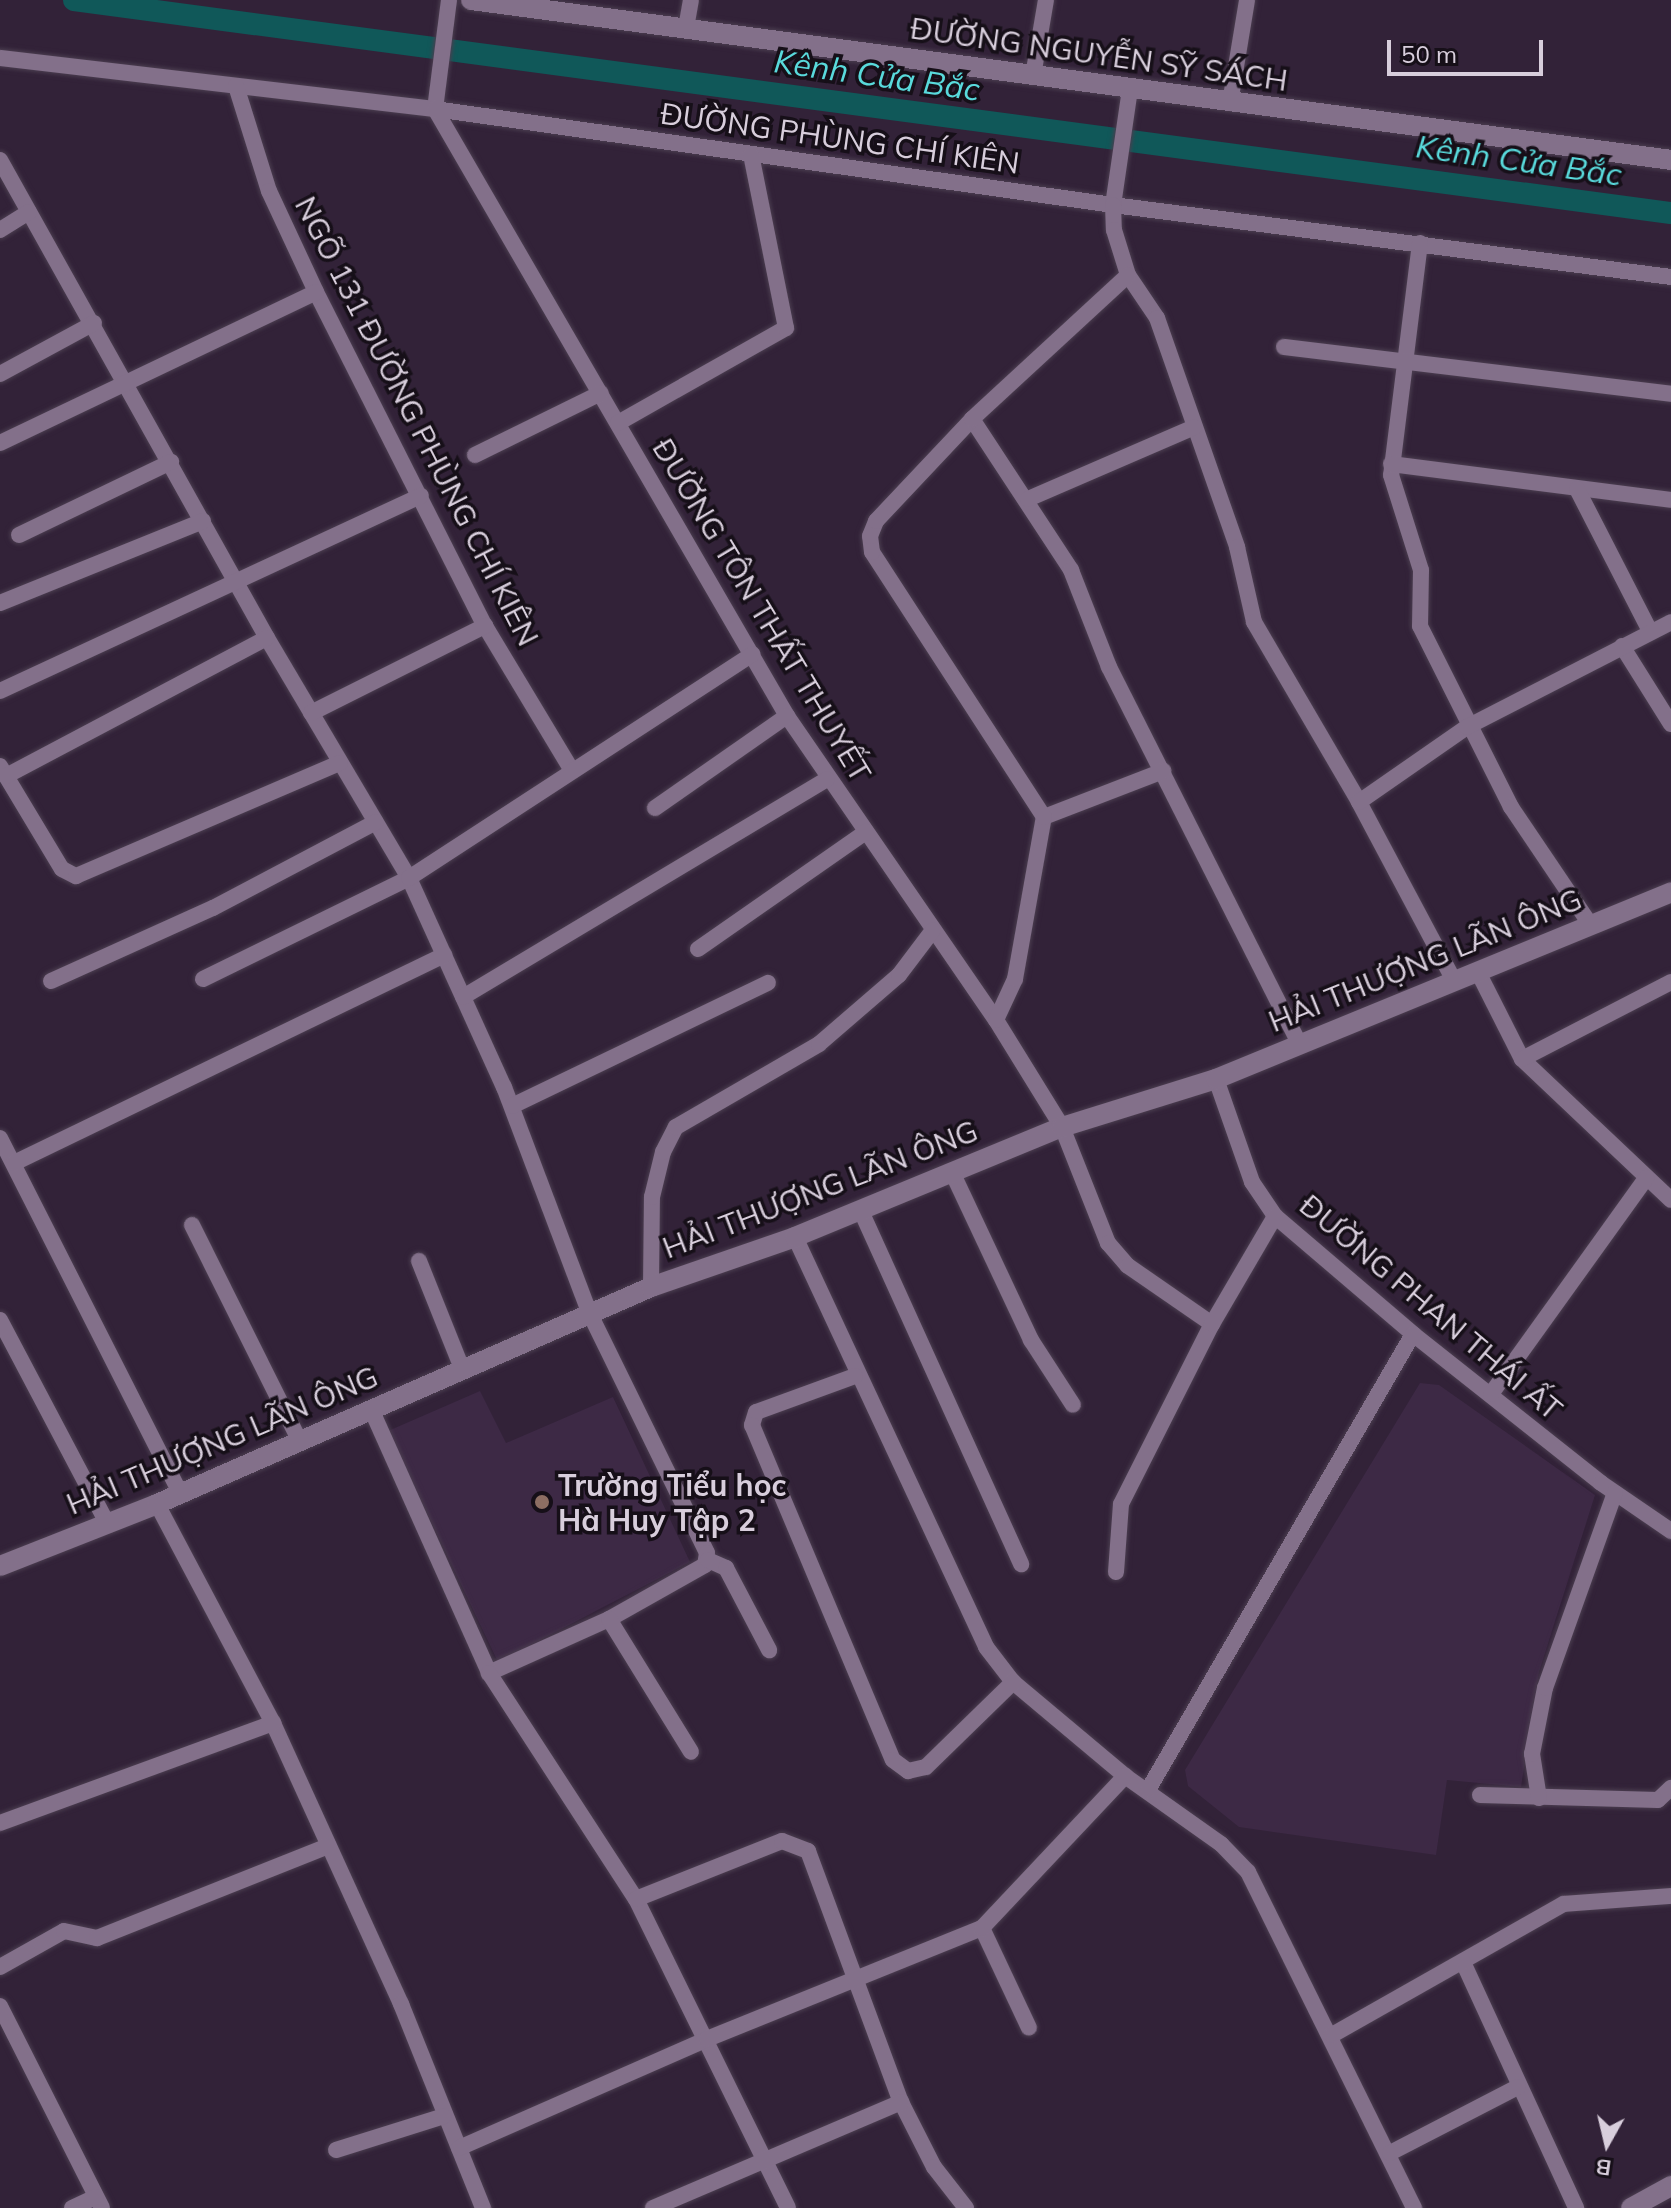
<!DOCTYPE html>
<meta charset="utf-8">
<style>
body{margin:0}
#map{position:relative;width:1671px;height:2208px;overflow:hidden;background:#322238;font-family:Mulish,sans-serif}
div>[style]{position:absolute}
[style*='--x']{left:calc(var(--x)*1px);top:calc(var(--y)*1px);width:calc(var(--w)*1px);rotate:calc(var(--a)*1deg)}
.built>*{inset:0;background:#3d2945}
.canal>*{height:22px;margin:-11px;padding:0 11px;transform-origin:11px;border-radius:11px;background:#105859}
.roads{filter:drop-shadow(0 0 2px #4b3e50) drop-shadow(0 0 2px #4b3e50)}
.minor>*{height:16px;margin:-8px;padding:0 8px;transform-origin:8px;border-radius:8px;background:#83708a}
.tertiary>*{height:20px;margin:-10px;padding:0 10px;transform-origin:10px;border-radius:10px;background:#83708a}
.secondary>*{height:20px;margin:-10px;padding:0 10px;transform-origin:10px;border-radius:10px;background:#83708a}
.dots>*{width:22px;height:22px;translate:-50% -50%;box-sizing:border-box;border:4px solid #160f18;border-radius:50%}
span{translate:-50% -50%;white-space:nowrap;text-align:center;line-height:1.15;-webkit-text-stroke:7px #160f18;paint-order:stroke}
.street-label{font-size:30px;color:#d8cedc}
.poi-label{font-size:30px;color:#d8cedc;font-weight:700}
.left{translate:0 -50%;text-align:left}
.water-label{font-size:32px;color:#59dadc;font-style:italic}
.north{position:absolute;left:1567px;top:2104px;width:80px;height:80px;-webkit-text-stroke:6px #160f18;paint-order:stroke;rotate:188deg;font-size:22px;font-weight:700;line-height:32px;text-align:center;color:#d8cedc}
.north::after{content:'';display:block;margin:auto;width:28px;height:36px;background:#d8cedc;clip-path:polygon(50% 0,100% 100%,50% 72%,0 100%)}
.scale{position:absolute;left:1387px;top:40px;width:156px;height:36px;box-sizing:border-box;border:4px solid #d8cedc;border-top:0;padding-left:10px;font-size:24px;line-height:28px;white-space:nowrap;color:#d8cedc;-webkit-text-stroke:6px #160f18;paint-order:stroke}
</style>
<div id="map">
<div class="built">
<div style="clip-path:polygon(1420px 1383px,1439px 1385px,1595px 1495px,1539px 1672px,1521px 1787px,1447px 1780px,1436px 1855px,1239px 1827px,1188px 1786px,1185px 1770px)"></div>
<div style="clip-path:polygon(480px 1391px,506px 1443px,613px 1397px,690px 1562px,498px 1662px,388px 1431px)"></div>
</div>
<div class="canal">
<div style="--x:74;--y:0;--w:1611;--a:7.6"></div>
</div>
<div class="roads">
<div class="minor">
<div style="--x:449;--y:0;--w:110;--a:97.3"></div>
<div style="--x:435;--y:109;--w:702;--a:59.89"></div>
<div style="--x:787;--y:716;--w:369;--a:55.5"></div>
<div style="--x:996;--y:1020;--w:126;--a:58.3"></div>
<div style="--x:1062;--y:1127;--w:125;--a:68.4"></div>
<div style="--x:1108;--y:1243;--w:30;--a:49"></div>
<div style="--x:1128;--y:1266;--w:102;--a:34.6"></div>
<div style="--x:686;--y:28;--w:28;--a:-80"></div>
<div style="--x:0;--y:58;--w:438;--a:6.7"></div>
<div style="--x:435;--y:109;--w:685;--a:8.06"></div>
<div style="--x:1113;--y:205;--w:563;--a:7.35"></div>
<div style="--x:1033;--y:76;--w:77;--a:-80.3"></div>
<div style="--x:236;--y:86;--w:110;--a:72.6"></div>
<div style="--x:269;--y:191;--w:111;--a:65"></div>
<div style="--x:316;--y:292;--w:374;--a:63.2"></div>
<div style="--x:485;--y:626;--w:169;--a:59"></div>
<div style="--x:1130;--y:89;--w:117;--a:98.3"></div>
<div style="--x:1113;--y:205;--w:25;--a:88"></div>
<div style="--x:1114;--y:230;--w:47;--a:72.7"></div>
<div style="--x:1128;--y:275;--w:52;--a:56"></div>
<div style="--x:1157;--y:318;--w:243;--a:70.7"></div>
<div style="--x:1237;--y:547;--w:77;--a:77.2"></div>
<div style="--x:1254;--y:622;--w:208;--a:59.7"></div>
<div style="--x:1359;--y:802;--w:203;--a:62"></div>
<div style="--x:1230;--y:103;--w:104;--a:-80.6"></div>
<div style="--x:0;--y:160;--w:548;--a:60.81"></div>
<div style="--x:267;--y:638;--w:279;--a:59.4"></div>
<div style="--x:409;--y:878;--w:230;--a:65.6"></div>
<div style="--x:504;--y:1087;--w:243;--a:69.3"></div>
<div style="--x:590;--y:1314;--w:266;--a:63.9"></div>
<div style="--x:707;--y:1553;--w:12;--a:99"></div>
<div style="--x:705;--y:1565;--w:110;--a:150.6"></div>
<div style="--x:609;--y:1619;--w:132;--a:155.8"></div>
<div style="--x:0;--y:230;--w:34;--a:-32"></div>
<div style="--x:1420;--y:243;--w:234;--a:97.1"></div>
<div style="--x:1391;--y:475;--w:100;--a:72.5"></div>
<div style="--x:1421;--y:570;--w:56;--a:91"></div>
<div style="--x:1420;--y:626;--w:203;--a:63.3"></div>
<div style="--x:1511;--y:807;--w:141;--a:56"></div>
<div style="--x:1284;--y:347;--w:390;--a:6.9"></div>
<div style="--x:0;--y:374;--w:107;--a:-28.5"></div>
<div style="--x:972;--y:419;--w:181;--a:56.7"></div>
<div style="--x:1071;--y:570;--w:104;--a:68.6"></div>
<div style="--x:1109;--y:667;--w:421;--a:63.2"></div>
<div style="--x:618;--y:423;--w:193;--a:-29.5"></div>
<div style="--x:786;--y:328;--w:177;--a:-101.4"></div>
<div style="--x:0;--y:443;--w:350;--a:-25.5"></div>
<div style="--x:475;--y:455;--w:140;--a:-26.2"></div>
<div style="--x:1391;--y:464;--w:282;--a:7.3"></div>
<div style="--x:1577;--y:489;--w:160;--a:62.8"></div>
<div style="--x:1028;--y:499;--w:181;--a:-23.4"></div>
<div style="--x:19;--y:535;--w:169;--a:-25.7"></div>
<div style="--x:0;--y:603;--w:219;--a:-22"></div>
<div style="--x:1622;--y:646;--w:92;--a:57.9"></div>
<div style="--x:0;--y:691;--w:464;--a:-24.9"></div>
<div style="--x:311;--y:713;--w:195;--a:-26.6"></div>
<div style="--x:0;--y:766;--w:120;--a:59"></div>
<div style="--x:62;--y:869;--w:16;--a:27"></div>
<div style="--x:76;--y:876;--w:287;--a:-23.2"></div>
<div style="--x:6;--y:776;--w:295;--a:-27.9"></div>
<div style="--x:1359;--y:802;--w:131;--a:-34.8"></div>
<div style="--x:1467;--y:727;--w:229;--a:-27.2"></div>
<div style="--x:655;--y:808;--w:161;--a:-34.9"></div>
<div style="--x:1044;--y:817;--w:128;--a:-21.1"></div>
<div style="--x:698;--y:949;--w:205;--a:-34.9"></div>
<div style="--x:1478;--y:972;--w:97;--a:63.2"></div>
<div style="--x:1522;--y:1059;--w:205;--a:43.4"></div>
<div style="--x:203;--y:979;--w:229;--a:-26.1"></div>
<div style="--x:409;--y:878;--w:410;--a:-33.1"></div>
<div style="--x:51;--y:981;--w:178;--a:-24.3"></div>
<div style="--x:213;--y:908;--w:184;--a:-27.8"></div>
<div style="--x:463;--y:997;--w:424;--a:-30.9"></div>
<div style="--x:996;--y:1020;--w:45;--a:-65.1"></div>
<div style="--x:1015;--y:979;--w:165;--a:-79.9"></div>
<div style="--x:1044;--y:817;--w:316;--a:-123"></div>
<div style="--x:872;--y:552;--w:16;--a:-97"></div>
<div style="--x:870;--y:536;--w:16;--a:-68"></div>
<div style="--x:876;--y:521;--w:140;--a:-46.7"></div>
<div style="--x:972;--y:419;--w:212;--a:-42.7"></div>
<div style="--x:1522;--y:1059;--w:168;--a:-27.3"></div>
<div style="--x:1216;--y:1079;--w:109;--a:70.7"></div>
<div style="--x:1252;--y:1182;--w:41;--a:55.9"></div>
<div style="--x:1275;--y:1216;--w:182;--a:40.5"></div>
<div style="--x:1413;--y:1334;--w:240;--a:38.4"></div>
<div style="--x:1601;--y:1483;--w:85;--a:34.4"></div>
<div style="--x:512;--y:1106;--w:284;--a:-25.7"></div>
<div style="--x:0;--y:1138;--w:398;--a:63.1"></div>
<div style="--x:14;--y:1163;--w:478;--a:-25.8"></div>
<div style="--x:952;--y:1172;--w:186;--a:64.8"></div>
<div style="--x:1031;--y:1340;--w:77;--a:57.1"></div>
<div style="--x:861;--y:1211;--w:388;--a:65.6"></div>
<div style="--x:192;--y:1225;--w:242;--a:63.5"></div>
<div style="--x:795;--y:1237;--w:452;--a:65"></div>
<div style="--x:986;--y:1647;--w:44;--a:52.4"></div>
<div style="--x:1013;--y:1682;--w:146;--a:40"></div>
<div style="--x:1125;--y:1776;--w:118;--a:35.3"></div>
<div style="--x:1221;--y:1844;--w:39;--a:46"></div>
<div style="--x:1248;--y:1872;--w:375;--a:63.7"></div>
<div style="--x:419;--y:1261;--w:118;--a:68.2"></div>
<div style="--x:651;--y:1287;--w:90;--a:-89.4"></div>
<div style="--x:652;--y:1197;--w:46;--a:-76.3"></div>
<div style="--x:663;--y:1152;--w:28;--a:-63"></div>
<div style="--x:676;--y:1127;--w:165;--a:-30.1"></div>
<div style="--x:819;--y:1044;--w:106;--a:-40.8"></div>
<div style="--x:899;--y:975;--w:56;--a:-52.9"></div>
<div style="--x:0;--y:1320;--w:227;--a:62.2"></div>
<div style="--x:855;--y:1376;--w:105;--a:160"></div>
<div style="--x:756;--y:1412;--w:14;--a:107"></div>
<div style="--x:752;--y:1425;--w:363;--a:67.2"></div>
<div style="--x:893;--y:1760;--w:19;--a:36"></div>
<div style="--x:908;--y:1771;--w:18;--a:-13"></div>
<div style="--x:926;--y:1767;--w:122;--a:-44.3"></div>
<div style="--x:1491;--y:1394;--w:266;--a:-54.3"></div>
<div style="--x:372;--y:1411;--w:287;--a:65.9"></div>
<div style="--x:489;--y:1673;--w:270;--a:57"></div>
<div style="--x:636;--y:1899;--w:344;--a:63.8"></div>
<div style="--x:157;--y:1504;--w:248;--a:62.1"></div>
<div style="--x:273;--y:1723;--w:309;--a:65.5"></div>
<div style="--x:401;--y:2004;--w:220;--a:68.1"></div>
<div style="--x:708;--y:1560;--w:20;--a:24"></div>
<div style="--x:726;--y:1568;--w:93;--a:62.3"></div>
<div style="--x:1116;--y:1572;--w:68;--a:-85.8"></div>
<div style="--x:1121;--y:1504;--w:202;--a:-63.2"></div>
<div style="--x:1212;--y:1324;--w:125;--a:-59.7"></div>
<div style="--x:609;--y:1619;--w:156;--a:58.3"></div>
<div style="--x:1148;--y:1790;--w:527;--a:-59.84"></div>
<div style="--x:1480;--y:1795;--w:178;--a:1.6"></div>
<div style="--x:1658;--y:1800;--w:18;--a:-43"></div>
<div style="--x:1539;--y:1798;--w:45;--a:-99"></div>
<div style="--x:1532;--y:1754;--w:67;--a:-78.9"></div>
<div style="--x:1545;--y:1688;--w:207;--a:-70.3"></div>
<div style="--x:0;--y:1823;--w:291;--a:-20.1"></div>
<div style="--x:636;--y:1899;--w:157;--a:-21.7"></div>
<div style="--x:782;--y:1841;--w:28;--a:21"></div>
<div style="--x:808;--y:1851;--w:268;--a:69.7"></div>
<div style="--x:901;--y:2102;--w:73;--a:63.1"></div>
<div style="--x:934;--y:2167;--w:52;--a:52"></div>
<div style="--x:982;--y:1928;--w:110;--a:64.8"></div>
<div style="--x:1463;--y:1962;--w:271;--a:65.3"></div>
<div style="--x:0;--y:1967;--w:73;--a:-29.4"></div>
<div style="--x:64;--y:1931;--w:34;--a:12"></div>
<div style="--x:97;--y:1938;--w:249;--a:-21.7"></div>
<div style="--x:0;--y:2006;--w:226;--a:63.2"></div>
<div style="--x:1332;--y:2035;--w:266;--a:-29.5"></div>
<div style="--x:1564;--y:1904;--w:107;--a:-4.3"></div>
<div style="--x:459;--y:2148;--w:271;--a:-23.7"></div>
<div style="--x:707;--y:2039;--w:297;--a:-22"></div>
<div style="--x:982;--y:1928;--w:209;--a:-46.7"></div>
<div style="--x:336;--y:2150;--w:113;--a:-17.5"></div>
<div style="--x:1390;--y:2153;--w:144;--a:-27.3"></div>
<div style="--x:72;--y:2208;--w:26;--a:-25"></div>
<div style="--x:653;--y:2208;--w:270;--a:-23.1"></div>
</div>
<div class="tertiary">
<div style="--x:0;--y:1566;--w:169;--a:-21.5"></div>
<div style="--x:157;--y:1504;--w:540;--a:-23.71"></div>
<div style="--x:651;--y:1287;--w:152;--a:-19.1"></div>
<div style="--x:795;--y:1237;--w:289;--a:-22.4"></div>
<div style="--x:1062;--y:1127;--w:161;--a:-17.3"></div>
<div style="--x:1216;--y:1079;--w:492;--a:-22.3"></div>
<div style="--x:1631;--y:2208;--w:46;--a:-28.8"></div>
</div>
<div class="secondary">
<div style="--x:471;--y:0;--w:1211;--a:7.59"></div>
</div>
</div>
<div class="dots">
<div style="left:542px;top:1502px;background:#8d6e63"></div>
</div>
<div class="street-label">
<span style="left:1099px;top:54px;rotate:8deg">ĐƯỜNG NGUYỄN SỸ SÁCH</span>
<span style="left:840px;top:138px;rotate:8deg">ĐƯỜNG PHÙNG CHÍ KIÊN</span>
<span style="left:417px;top:421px;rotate:63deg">NGÕ 131 ĐƯỜNG PHÙNG CHÍ KIÊN</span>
<span style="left:762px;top:610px;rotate:59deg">ĐƯỜNG TÔN THẤT THUYẾT</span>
<span style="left:1425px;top:960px;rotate:-22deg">HẢI THƯỢNG LÃN ÔNG</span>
<span style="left:820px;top:1189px;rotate:-21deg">HẢI THƯỢNG LÃN ÔNG</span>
<span style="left:1431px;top:1307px;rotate:40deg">ĐƯỜNG PHAN THÁI ẤT</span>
<span style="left:222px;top:1440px;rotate:-23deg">HẢI THƯỢNG LÃN ÔNG</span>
</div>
<div class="poi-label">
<span class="left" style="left:558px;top:1502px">Trường Tiểu học<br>Hà Huy Tập 2</span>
</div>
<div class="water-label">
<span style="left:877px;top:75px;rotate:8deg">Kênh Cửa Bắc</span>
<span style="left:1519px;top:160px;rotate:8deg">Kênh Cửa Bắc</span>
</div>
<div class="north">B</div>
<div class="scale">50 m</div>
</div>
